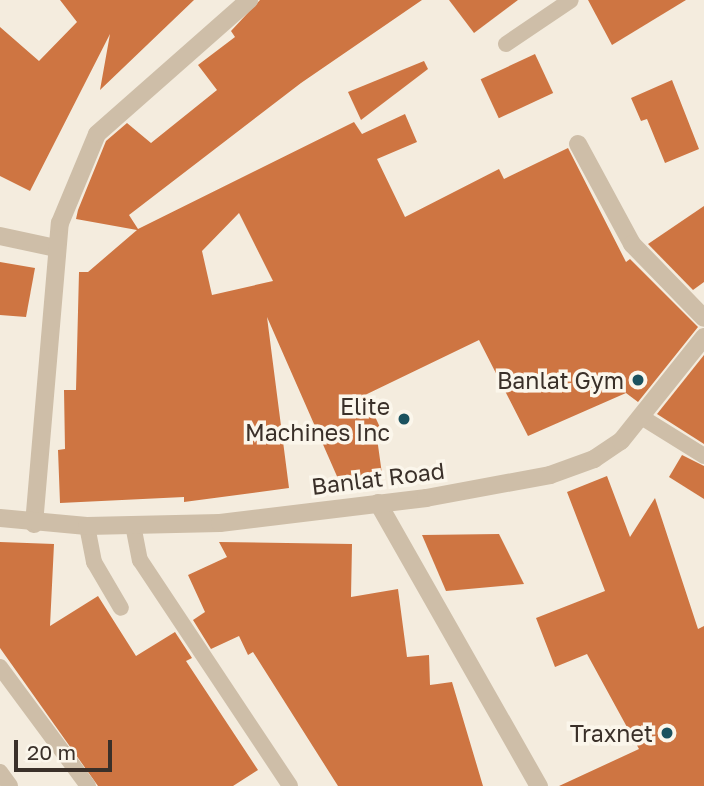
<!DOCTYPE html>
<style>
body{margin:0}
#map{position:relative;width:704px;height:786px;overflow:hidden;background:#f4ecde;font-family:"Golos Text",sans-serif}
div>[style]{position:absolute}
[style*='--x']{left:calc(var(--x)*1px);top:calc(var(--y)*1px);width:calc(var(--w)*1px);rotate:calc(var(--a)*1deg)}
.building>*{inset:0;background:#ce7542;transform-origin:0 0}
.service>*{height:16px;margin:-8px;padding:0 8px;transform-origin:8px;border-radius:8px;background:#cebea8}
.minor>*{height:18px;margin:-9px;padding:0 9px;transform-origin:9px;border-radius:9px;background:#cebea8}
.tertiary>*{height:18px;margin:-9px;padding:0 9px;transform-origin:9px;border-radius:9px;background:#cebea8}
.dots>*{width:19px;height:19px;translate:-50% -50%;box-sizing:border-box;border:4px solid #fbf6eb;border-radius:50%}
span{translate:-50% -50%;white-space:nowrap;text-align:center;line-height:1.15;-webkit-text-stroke:7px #fbf6eb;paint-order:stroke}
.poi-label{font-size:23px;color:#3a3029}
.right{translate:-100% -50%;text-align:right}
.street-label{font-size:23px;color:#3a3029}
.scale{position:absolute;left:14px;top:740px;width:98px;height:32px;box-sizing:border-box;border:4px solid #3a3029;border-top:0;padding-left:9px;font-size:21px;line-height:24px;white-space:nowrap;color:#3a3029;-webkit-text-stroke:5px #fbf6eb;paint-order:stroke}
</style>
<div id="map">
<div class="building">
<div style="clip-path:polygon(60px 0,194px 0,100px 90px,110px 34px,30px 191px,0 176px,0 27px,39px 61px,77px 22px)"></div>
<div style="clip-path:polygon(evenodd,260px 0,422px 0,301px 83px,129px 215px,138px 229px,354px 122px,362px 134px,405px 114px,417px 142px,377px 159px,405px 217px,499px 169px,504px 179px,568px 148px,626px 262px,630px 259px,698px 327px,638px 402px,626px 393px,528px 436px,479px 340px,365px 395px,384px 436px,377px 438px,382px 474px,343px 490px,267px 317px,289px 488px,184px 502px,184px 497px,60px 503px,58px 450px,65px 449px,64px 390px,76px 390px,79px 272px,88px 272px,137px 230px,76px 219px,78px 210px,106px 141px,127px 123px,151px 143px,217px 90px,198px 65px,235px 37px,231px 31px,260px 0,239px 213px,273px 281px,212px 295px,202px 251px,239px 213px)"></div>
<div style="clip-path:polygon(449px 0,518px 0,474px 33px)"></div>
<div style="clip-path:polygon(588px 0,686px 0,612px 45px)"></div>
<div style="left:535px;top:54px;width:43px;height:60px;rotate:65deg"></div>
<div style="clip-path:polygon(424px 61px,428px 69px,361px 120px,348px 92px)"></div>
<div style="clip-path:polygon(672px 80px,699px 149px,665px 163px,647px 119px,641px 121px,631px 98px)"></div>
<div style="clip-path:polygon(704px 206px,704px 282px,693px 290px,648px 244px)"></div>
<div style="clip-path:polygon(0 262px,35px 268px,26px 317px,0 315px)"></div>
<div style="clip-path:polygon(704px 355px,704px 444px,657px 414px)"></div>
<div style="clip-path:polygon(682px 455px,704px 466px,704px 499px,669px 477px)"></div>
<div style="clip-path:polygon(607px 476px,630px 537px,655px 498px,698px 629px,704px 626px,704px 786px,559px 786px,639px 749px,587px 654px,555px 667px,536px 618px,605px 591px,567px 492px)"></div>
<div style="clip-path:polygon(499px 534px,524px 584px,446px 591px,422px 535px)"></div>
<div style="clip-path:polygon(0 542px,54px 544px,50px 626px,98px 596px,136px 656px,175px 632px,192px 658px,186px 661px,258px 770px,233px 786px,98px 786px,0 648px)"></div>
<div style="clip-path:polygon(219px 542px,352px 544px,351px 597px,398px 589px,407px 657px,429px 655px,430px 685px,452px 682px,483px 786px,338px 786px,253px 652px,248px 655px,239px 636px,211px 649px,193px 620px,205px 612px,188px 575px,227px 557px)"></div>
</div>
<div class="service">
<div style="--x:506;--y:44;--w:78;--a:-34.1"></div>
<div style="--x:643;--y:418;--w:72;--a:31.9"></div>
<div style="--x:133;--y:525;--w:36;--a:79"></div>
<div style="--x:140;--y:560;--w:271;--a:56.4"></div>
<div style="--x:87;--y:526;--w:37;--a:79"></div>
<div style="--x:94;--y:562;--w:53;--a:59.6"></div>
<div style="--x:0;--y:667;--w:148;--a:53.5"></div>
<div style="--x:0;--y:772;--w:17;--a:54"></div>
</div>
<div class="minor">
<div style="--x:578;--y:144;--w:114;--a:61.6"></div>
<div style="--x:632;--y:244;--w:103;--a:45.8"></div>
<div style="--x:0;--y:236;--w:57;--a:12.1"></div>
<div style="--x:378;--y:503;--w:326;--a:60.4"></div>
<div style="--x:34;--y:524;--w:302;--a:-85.1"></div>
<div style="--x:60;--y:223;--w:96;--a:-67.4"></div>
<div style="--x:97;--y:134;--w:203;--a:-41.4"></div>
</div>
<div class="tertiary">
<div style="--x:0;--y:518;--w:87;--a:5.3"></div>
<div style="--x:87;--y:526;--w:133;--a:-1.3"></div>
<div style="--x:220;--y:523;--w:208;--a:-6.9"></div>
<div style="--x:426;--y:498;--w:126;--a:-10.5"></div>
<div style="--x:550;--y:475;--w:47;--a:-20"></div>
<div style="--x:594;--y:459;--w:32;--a:-34"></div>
<div style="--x:621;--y:441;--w:133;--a:-51.4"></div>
</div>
<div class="dots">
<div style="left:638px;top:380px;background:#1b525f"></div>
<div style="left:404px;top:419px;background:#1b525f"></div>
<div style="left:667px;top:733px;background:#1b525f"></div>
</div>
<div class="poi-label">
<span class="right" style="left:624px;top:380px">Banlat Gym</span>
<span class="right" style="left:390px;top:419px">Elite<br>Machines Inc</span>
<span class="right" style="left:653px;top:733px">Traxnet</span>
</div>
<div class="street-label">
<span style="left:378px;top:478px;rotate:-7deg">Banlat Road</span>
</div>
<div class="scale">20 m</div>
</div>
